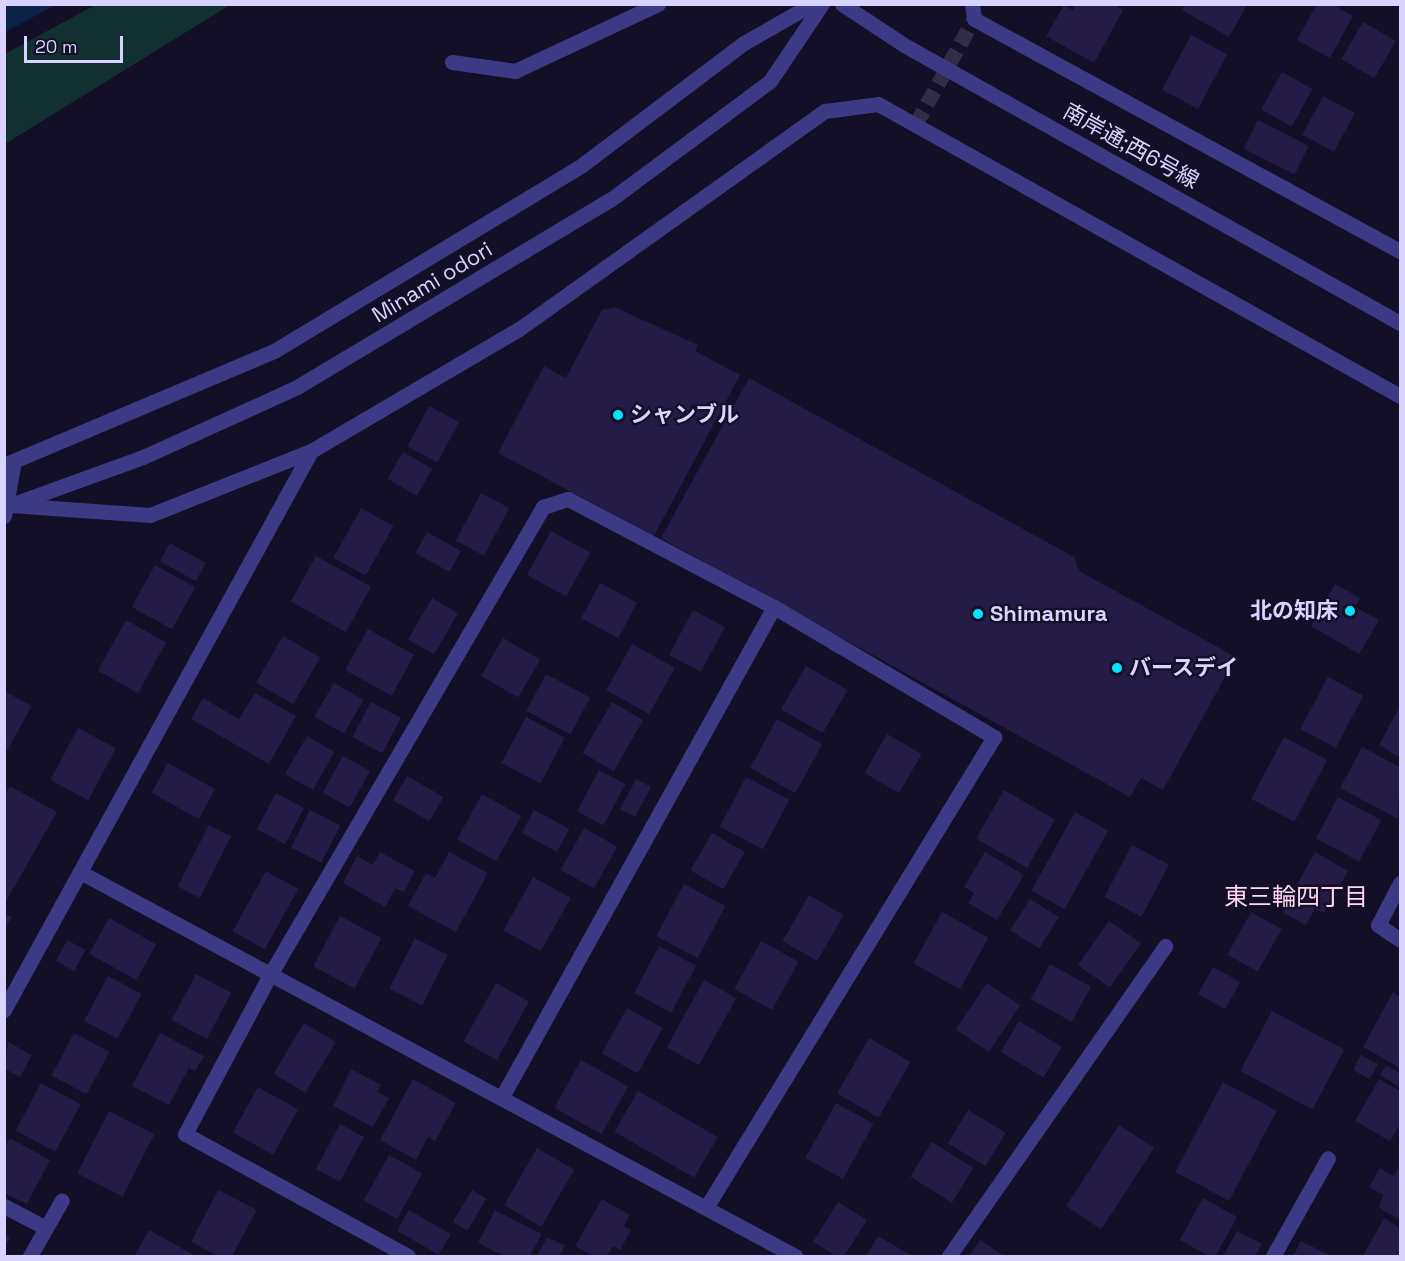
<!DOCTYPE html>
<meta charset="utf-8">
<style>
body{margin:0}
#map{position:relative;width:1405px;height:1261px;overflow:hidden;background:#130f26;font-family:"Space Grotesk","Noto Sans JP",sans-serif}
div>[style]{position:absolute}
[style*='--x']{left:calc(var(--x)*1px);top:calc(var(--y)*1px);width:calc(var(--w)*1px);rotate:calc(var(--a)*1deg)}
.green>*{inset:0;background:#12302f}
.water>*{inset:0;background:#0c2248}
.building>*{inset:0;background:#241b47;transform-origin:0 0}
.minor-tunnel>*{height:15px;margin-top:-7.5px;transform-origin:0;background:repeating-linear-gradient(90deg,#312d47 0 15px,transparent 0 23px)}
.minor>*{height:15px;margin:-7.5px;padding:0 7.5px;transform-origin:7.5px;border-radius:7.5px;background:#3d3a85}
.dots>*{width:16px;height:16px;translate:-50% -50%;box-sizing:border-box;border:3px solid #130f26;border-radius:50%}
span{translate:-50% -50%;white-space:nowrap;text-align:center;line-height:1.15;-webkit-text-stroke:4.5px #130f26;paint-order:stroke}
.street-label{font-size:22px;color:#d9d4ff}
.poi-label{font-size:22px;color:#d9d4ff;font-weight:700}
.left{translate:0 -50%;text-align:left}
.right{translate:-100% -50%;text-align:right}
.neighbourhood-label{font-size:24px;color:#ffd6f0}
.frame{position:absolute;inset:0;border:6px solid #d9d4ff;pointer-events:none}
.scale{position:absolute;left:24px;top:36px;width:99px;height:27px;box-sizing:border-box;border:3px solid #d9d4ff;border-top:0;padding-left:8px;font-size:18px;line-height:21px;white-space:nowrap;color:#d9d4ff;-webkit-text-stroke:4px #130f26;paint-order:stroke}
</style>
<div id="map">
<div class="green">
<div style="clip-path:polygon(95px 5px,230px 5px,5px 144px,5px 54px)"></div>
</div>
<div class="water">
<div style="clip-path:polygon(5px 4px,56px 4px,56px 5px,5px 32px)"></div>
</div>
<div class="building">
<div style="clip-path:polygon(1076px 4px,1113px 4px,1123px 10px,1094px 63px,1046px 36px,1064px 5px,1073px 10px)"></div>
<div style="clip-path:polygon(1185px 4px,1242px 4px,1246px 7px,1229px 37px,1182px 10px)"></div>
<div style="clip-path:polygon(1317px 4px,1332px 4px,1353px 16px,1330px 58px,1297px 40px)"></div>
<div style="left:1363px;top:22px;width:38px;height:43px;rotate:30deg"></div>
<div style="left:1191px;top:35px;width:41px;height:62px;rotate:28deg"></div>
<div style="left:1282px;top:72px;width:35px;height:43px;rotate:29deg"></div>
<div style="left:1323px;top:96px;width:36px;height:44px;rotate:28deg"></div>
<div style="left:1258px;top:120px;width:57px;height:32px;rotate:27deg"></div>
<div style="clip-path:polygon(614px 307px,698px 345px,695px 351px,740px 375px,654px 536px,498px 453px,544px 366px,566px 378px,602px 310px)"></div>
<div style="clip-path:polygon(749px 378px,1074px 557px,1079px 571px,1236px 657px,1163px 790px,1141px 778px,1130px 797px,661px 538px)"></div>
<div style="left:429px;top:406px;width:34px;height:46px;rotate:28deg"></div>
<div style="left:403px;top:452px;width:34px;height:31px;rotate:30deg"></div>
<div style="left:481px;top:493px;width:32px;height:54px;rotate:28deg"></div>
<div style="left:361px;top:508px;width:37px;height:57px;rotate:29deg"></div>
<div style="left:551px;top:531px;width:45px;height:50px;rotate:29deg"></div>
<div style="left:427px;top:532px;width:39px;height:24px;rotate:29deg"></div>
<div style="left:170px;top:543px;width:41px;height:21px;rotate:29deg"></div>
<div style="left:316px;top:556px;width:63px;height:52px;rotate:29deg"></div>
<div style="left:155px;top:565px;width:46px;height:48px;rotate:29deg"></div>
<div style="left:600px;top:583px;width:42px;height:40px;rotate:28deg"></div>
<div style="clip-path:polygon(1335px 584px,1360px 598px,1355px 607px,1379px 620px,1359px 654px,1311px 626px)"></div>
<div style="left:432px;top:598px;width:30px;height:48px;rotate:30deg"></div>
<div style="left:693px;top:610px;width:36px;height:51px;rotate:28deg"></div>
<div style="left:126px;top:620px;width:46px;height:58px;rotate:29deg"></div>
<div style="left:368px;top:629px;width:53px;height:47px;rotate:29deg"></div>
<div style="left:283px;top:636px;width:43px;height:54px;rotate:30deg"></div>
<div style="left:503px;top:638px;width:43px;height:44px;rotate:30deg"></div>
<div style="left:632px;top:644px;width:49px;height:53px;rotate:29deg"></div>
<div style="left:806px;top:666px;width:48px;height:50px;rotate:30deg"></div>
<div style="left:546px;top:674px;width:50px;height:42px;rotate:28deg"></div>
<div style="left:1328px;top:677px;width:40px;height:59px;rotate:28deg"></div>
<div style="left:334px;top:683px;width:34px;height:39px;rotate:30deg"></div>
<div style="clip-path:polygon(4px 691px,32px 706px,4px 756px)"></div>
<div style="clip-path:polygon(255px 693px,296px 716px,269px 764px,191px 719px,203px 698px,239px 719px)"></div>
<div style="left:371px;top:702px;width:34px;height:40px;rotate:28deg"></div>
<div style="left:612px;top:702px;width:36px;height:59px;rotate:30deg"></div>
<div style="clip-path:polygon(1400px 706px,1400px 758px,1379px 745px)"></div>
<div style="left:526px;top:717px;width:44px;height:52px;rotate:28deg"></div>
<div style="left:777px;top:719px;width:52px;height:56px;rotate:29deg"></div>
<div style="left:78px;top:728px;width:43px;height:59px;rotate:28deg"></div>
<div style="left:887px;top:734px;width:40px;height:45px;rotate:30deg"></div>
<div style="left:307px;top:736px;width:32px;height:44px;rotate:30deg"></div>
<div style="left:1284px;top:737px;width:49px;height:70px;rotate:28deg"></div>
<div style="clip-path:polygon(1362px 747px,1400px 767px,1398px 819px,1340px 788px)"></div>
<div style="left:343px;top:756px;width:31px;height:42px;rotate:29deg"></div>
<div style="left:168px;top:763px;width:54px;height:34px;rotate:29deg"></div>
<div style="left:599px;top:770px;width:30px;height:47px;rotate:28deg"></div>
<div style="left:407px;top:776px;width:42px;height:28px;rotate:30deg"></div>
<div style="left:746px;top:777px;width:49px;height:56px;rotate:28deg"></div>
<div style="left:636px;top:779px;width:17px;height:34px;rotate:28deg"></div>
<div style="clip-path:polygon(10px 786px,57px 812px,4px 905px,4px 796px)"></div>
<div style="left:1004px;top:790px;width:59px;height:56px;rotate:30deg"></div>
<div style="left:276px;top:793px;width:32px;height:41px;rotate:28deg"></div>
<div style="left:482px;top:794px;width:45px;height:52px;rotate:29deg"></div>
<div style="left:1338px;top:797px;width:49px;height:47px;rotate:28deg"></div>
<div style="left:310px;top:810px;width:34px;height:42px;rotate:27deg"></div>
<div style="left:534px;top:810px;width:40px;height:26px;rotate:28deg"></div>
<div style="left:1075px;top:812px;width:38px;height:90px;rotate:29deg"></div>
<div style="left:209px;top:825px;width:25px;height:69px;rotate:27deg"></div>
<div style="left:584px;top:828px;width:38px;height:48px;rotate:29deg"></div>
<div style="left:712px;top:833px;width:38px;height:43px;rotate:30deg"></div>
<div style="left:1132px;top:845px;width:42px;height:59px;rotate:28deg"></div>
<div style="clip-path:polygon(380px 852px,415px 871px,404px 892px,395px 888px,385px 907px,343px 883px,357px 856px,373px 865px)"></div>
<div style="clip-path:polygon(449px 852px,488px 873px,456px 932px,408px 906px,426px 873px,435px 878px)"></div>
<div style="clip-path:polygon(985px 852px,1024px 875px,997px 920px,968px 903px,974px 893px,964px 887px)"></div>
<div style="clip-path:polygon(1315px 852px,1348px 871px,1324px 913px,1315px 909px,1306px 925px,1282px 912px)"></div>
<div style="left:266px;top:871px;width:37px;height:69px;rotate:29deg"></div>
<div style="left:533px;top:877px;width:43px;height:61px;rotate:29deg"></div>
<div style="left:684px;top:884px;width:47px;height:59px;rotate:28deg"></div>
<div style="left:809px;top:895px;width:40px;height:53px;rotate:30deg"></div>
<div style="left:1030px;top:899px;width:34px;height:37px;rotate:32deg"></div>
<div style="left:942px;top:912px;width:53px;height:59px;rotate:29deg"></div>
<div style="left:1251px;top:912px;width:35px;height:49px;rotate:29deg"></div>
<div style="clip-path:polygon(4px 914px,12px 917px,4px 930px)"></div>
<div style="left:340px;top:916px;width:47px;height:57px;rotate:28deg"></div>
<div style="left:109px;top:918px;width:54px;height:41px;rotate:29deg"></div>
<div style="left:1109px;top:921px;width:39px;height:54px;rotate:35deg"></div>
<div style="left:415px;top:938px;width:37px;height:57px;rotate:27deg"></div>
<div style="left:67px;top:940px;width:21px;height:24px;rotate:28deg"></div>
<div style="left:761px;top:941px;width:43px;height:55px;rotate:29deg"></div>
<div style="left:659px;top:946px;width:42px;height:53px;rotate:28deg"></div>
<div style="left:1050px;top:964px;width:47px;height:40px;rotate:29deg"></div>
<div style="left:1213px;top:967px;width:31px;height:31px;rotate:29deg"></div>
<div style="left:196px;top:974px;width:40px;height:52px;rotate:28deg"></div>
<div style="left:108px;top:976px;width:38px;height:51px;rotate:28deg"></div>
<div style="left:704px;top:980px;width:37px;height:77px;rotate:29deg"></div>
<div style="left:496px;top:983px;width:38px;height:67px;rotate:29deg"></div>
<div style="left:987px;top:983px;width:40px;height:56px;rotate:34deg"></div>
<div style="clip-path:polygon(1393px 992px,1400px 997px,1400px 1068px,1363px 1047px)"></div>
<div style="left:627px;top:1008px;width:41px;height:52px;rotate:29deg"></div>
<div style="left:1272px;top:1011px;width:82px;height:68px;rotate:28deg"></div>
<div style="left:1019px;top:1021px;width:50px;height:36px;rotate:31deg"></div>
<div style="left:304px;top:1023px;width:37px;height:59px;rotate:31deg"></div>
<div style="left:74px;top:1033px;width:40px;height:48px;rotate:28deg"></div>
<div style="clip-path:polygon(160px 1033px,204px 1056px,195px 1071px,189px 1068px,169px 1105px,132px 1086px)"></div>
<div style="left:869px;top:1038px;width:48px;height:64px;rotate:30deg"></div>
<div style="clip-path:polygon(8px 1042px,32px 1055px,20px 1077px,5px 1069px)"></div>
<div style="left:1361px;top:1055px;width:19px;height:17px;rotate:28deg"></div>
<div style="left:581px;top:1060px;width:54px;height:55px;rotate:29deg"></div>
<div style="clip-path:polygon(1386px 1065px,1400px 1073px,1398px 1086px,1380px 1075px)"></div>
<div style="clip-path:polygon(351px 1069px,381px 1085px,377px 1092px,389px 1098px,373px 1127px,333px 1106px)"></div>
<div style="clip-path:polygon(413px 1079px,456px 1103px,435px 1141px,428px 1137px,416px 1160px,380px 1140px)"></div>
<div style="clip-path:polygon(1379px 1079px,1400px 1091px,1400px 1124px,1390px 1141px,1355px 1121px)"></div>
<div style="left:1223px;top:1082px;width:61px;height:102px;rotate:28deg"></div>
<div style="left:41px;top:1083px;width:45px;height:54px;rotate:28deg"></div>
<div style="left:258px;top:1087px;width:46px;height:52px;rotate:29deg"></div>
<div style="left:638px;top:1091px;width:92px;height:47px;rotate:30deg"></div>
<div style="left:836px;top:1103px;width:43px;height:63px;rotate:29deg"></div>
<div style="left:968px;top:1110px;width:44px;height:39px;rotate:31deg"></div>
<div style="left:109px;top:1111px;width:51px;height:70px;rotate:27deg"></div>
<div style="left:340px;top:1124px;width:27px;height:51px;rotate:28deg"></div>
<div style="left:1119px;top:1125px;width:42px;height:97px;rotate:33deg"></div>
<div style="clip-path:polygon(10px 1138px,50px 1160px,27px 1204px,4px 1193px,4px 1148px)"></div>
<div style="left:932px;top:1142px;width:49px;height:41px;rotate:32deg"></div>
<div style="left:537px;top:1148px;width:43px;height:66px;rotate:30deg"></div>
<div style="left:389px;top:1155px;width:38px;height:52px;rotate:29deg"></div>
<div style="clip-path:polygon(1400px 1164px,1400px 1220px,1378px 1207px,1384px 1195px,1369px 1187px,1380px 1168px,1394px 1176px)"></div>
<div style="clip-path:polygon(218px 1190px,257px 1210px,232px 1256px,218px 1256px,191px 1242px)"></div>
<div style="left:472px;top:1190px;width:17px;height:37px;rotate:31deg"></div>
<div style="left:1203px;top:1198px;width:39px;height:48px;rotate:29deg"></div>
<div style="clip-path:polygon(602px 1199px,630px 1215px,624px 1226px,631px 1230px,620px 1250px,613px 1246px,607px 1256px,594px 1256px,575px 1246px)"></div>
<div style="left:838px;top:1202px;width:34px;height:47px;rotate:32deg"></div>
<div style="left:409px;top:1210px;width:48px;height:24px;rotate:30deg"></div>
<div style="clip-path:polygon(495px 1210px,542px 1234px,530px 1256px,504px 1256px,478px 1243px)"></div>
<div style="clip-path:polygon(1384px 1218px,1400px 1228px,1400px 1256px,1363px 1256px)"></div>
<div style="clip-path:polygon(149px 1230px,194px 1255px,193px 1256px,134px 1256px)"></div>
<div style="clip-path:polygon(1237px 1231px,1262px 1244px,1255px 1256px,1223px 1256px)"></div>
<div style="clip-path:polygon(4px 1234px,10px 1237px,4px 1248px)"></div>
<div style="clip-path:polygon(878px 1236px,912px 1256px,866px 1256px)"></div>
<div style="clip-path:polygon(547px 1237px,565px 1246px,559px 1256px,537px 1256px)"></div>
<div style="clip-path:polygon(980px 1240px,1004px 1256px,969px 1256px)"></div>
<div style="clip-path:polygon(1301px 1241px,1331px 1256px,1293px 1256px)"></div>
</div>
<div class="minor-tunnel">
<div style="--x:916;--y:124;--w:120;--a:-61.1"></div>
</div>
<div class="minor">
<div style="--x:842;--y:4;--w:74;--a:33.5"></div>
<div style="--x:904;--y:45;--w:569;--a:29.27"></div>
<div style="--x:972;--y:4;--w:15;--a:82"></div>
<div style="--x:974;--y:19;--w:485;--a:28.6"></div>
<div style="--x:452;--y:62;--w:64;--a:8.1"></div>
<div style="--x:515;--y:71;--w:158;--a:-25.1"></div>
<div style="--x:4;--y:465;--w:293;--a:-22.9"></div>
<div style="--x:274;--y:351;--w:360;--a:-31.1"></div>
<div style="--x:582;--y:165;--w:203;--a:-37"></div>
<div style="--x:744;--y:43;--w:78;--a:-29.8"></div>
<div style="--x:16;--y:503;--w:135;--a:-19.9"></div>
<div style="--x:143;--y:457;--w:169;--a:-24.4"></div>
<div style="--x:297;--y:387;--w:365;--a:-30.9"></div>
<div style="--x:610;--y:200;--w:199;--a:-36.6"></div>
<div style="--x:770;--y:81;--w:93;--a:-56"></div>
<div style="--x:11;--y:505;--w:139;--a:4.1"></div>
<div style="--x:150;--y:515;--w:173;--a:-21.7"></div>
<div style="--x:311;--y:451;--w:241;--a:-30.4"></div>
<div style="--x:519;--y:329;--w:376;--a:-35.5"></div>
<div style="--x:825;--y:111;--w:53;--a:-7.5"></div>
<div style="--x:878;--y:104;--w:598;--a:29.22"></div>
<div style="--x:4;--y:516;--w:56;--a:-79.7"></div>
<div style="--x:80;--y:872;--w:812;--a:28.24"></div>
<div style="--x:1400;--y:883;--w:47;--a:117.6"></div>
<div style="--x:1378;--y:925;--w:27;--a:34"></div>
<div style="--x:4;--y:1010;--w:638;--a:-61.22"></div>
<div style="--x:503;--y:1095;--w:558;--a:-60.96"></div>
<div style="--x:4;--y:1206;--w:47;--a:27.6"></div>
<div style="--x:30;--y:1256;--w:64;--a:-60.3"></div>
<div style="--x:408;--y:1256;--w:254;--a:-151.3"></div>
<div style="--x:185;--y:1134;--w:183;--a:-61.9"></div>
<div style="--x:271;--y:973;--w:540;--a:-59.73"></div>
<div style="--x:543;--y:507;--w:26;--a:-18"></div>
<div style="--x:568;--y:499;--w:233;--a:27.7"></div>
<div style="--x:774;--y:607;--w:256;--a:30.6"></div>
<div style="--x:994;--y:737;--w:550;--a:121.46"></div>
<div style="--x:949;--y:1256;--w:378;--a:-55.1"></div>
<div style="--x:1273;--y:1256;--w:112;--a:-60.7"></div>
</div>
<div class="dots">
<div style="left:618px;top:415px;background:#00e5ff"></div>
<div style="left:1350px;top:611px;background:#00e5ff"></div>
<div style="left:978px;top:614px;background:#00e5ff"></div>
<div style="left:1117px;top:668px;background:#00e5ff"></div>
</div>
<div class="street-label">
<span style="left:1131px;top:146px;rotate:29deg">南岸通;西6号線</span>
<span style="left:432px;top:282px;rotate:-31deg">Minami odori</span>
</div>
<div class="poi-label">
<span class="left" style="left:630px;top:415px">シャンブル</span>
<span class="right" style="left:1338px;top:611px">北の知床</span>
<span class="left" style="left:990px;top:614px">Shimamura</span>
<span class="left" style="left:1129px;top:668px">バースデイ</span>
</div>
<div class="neighbourhood-label">
<span style="left:1296px;top:897px">東三輪四丁目</span>
</div>
<div class="frame"></div>
<div class="scale">20 m</div>
</div>
